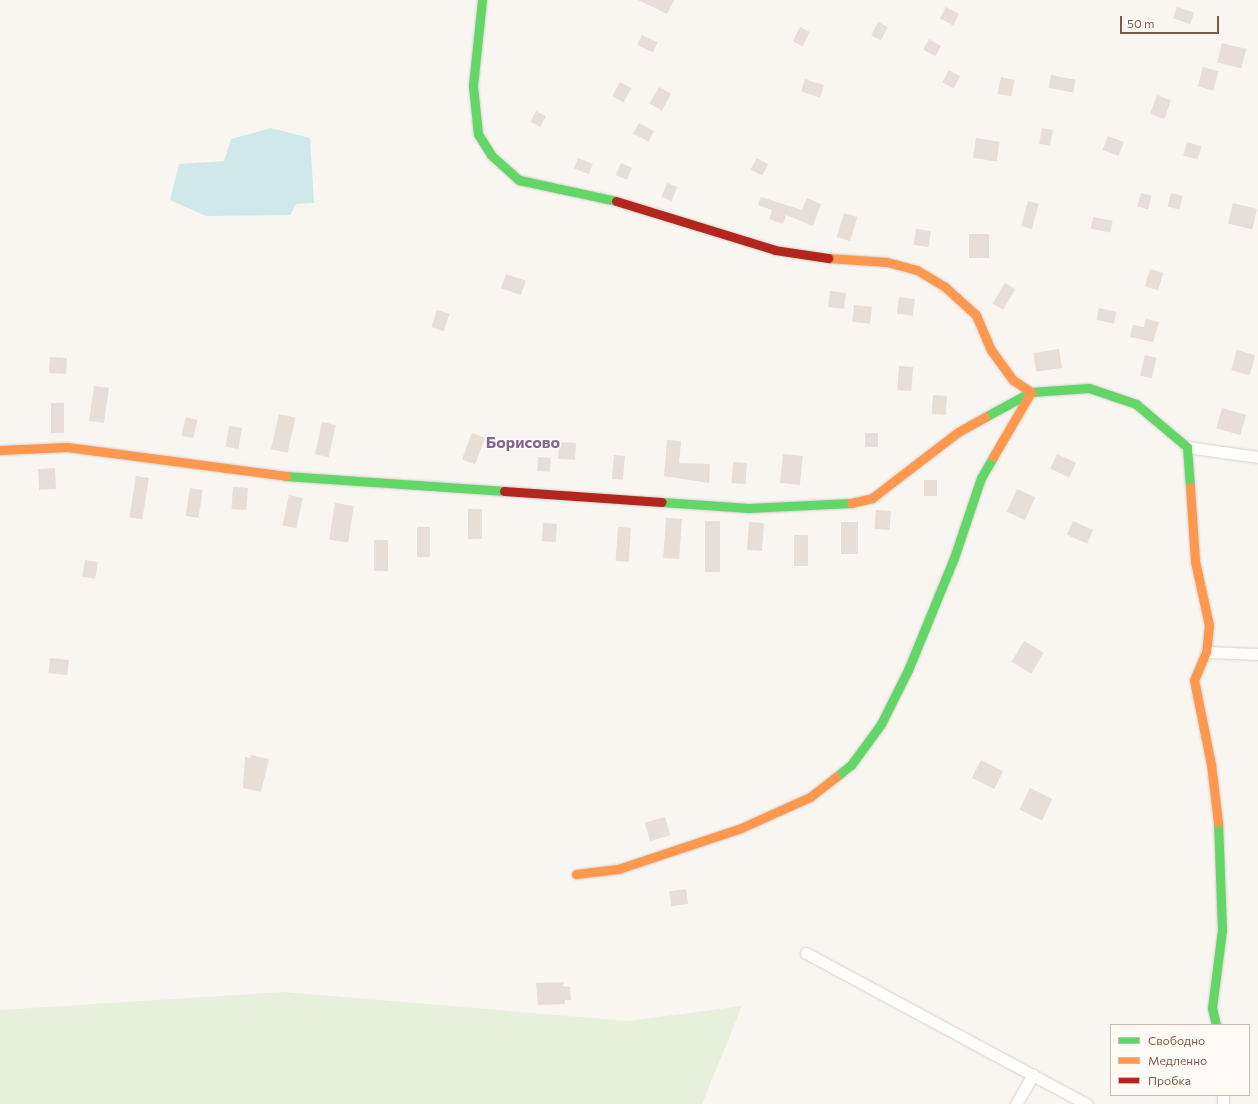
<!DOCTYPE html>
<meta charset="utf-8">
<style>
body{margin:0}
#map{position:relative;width:1258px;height:1104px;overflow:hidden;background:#f9f5f0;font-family:Commissioner,sans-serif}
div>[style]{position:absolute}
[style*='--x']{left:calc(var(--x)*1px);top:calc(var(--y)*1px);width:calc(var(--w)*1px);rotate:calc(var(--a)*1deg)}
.green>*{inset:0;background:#e7f0db}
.water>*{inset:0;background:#d0e8ea}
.building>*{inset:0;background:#e6ded7;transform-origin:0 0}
.roads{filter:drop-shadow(0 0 1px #d7d1cb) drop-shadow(0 0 1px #d7d1cb)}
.street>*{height:11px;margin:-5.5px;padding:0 5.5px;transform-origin:5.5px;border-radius:5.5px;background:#fefefd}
.fast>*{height:9px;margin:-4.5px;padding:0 4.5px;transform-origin:4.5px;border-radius:4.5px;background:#63d668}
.slow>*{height:9px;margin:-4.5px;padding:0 4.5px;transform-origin:4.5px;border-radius:4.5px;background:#ff974d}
.jam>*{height:9px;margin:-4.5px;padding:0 4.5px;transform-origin:4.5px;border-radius:4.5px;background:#b3261e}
span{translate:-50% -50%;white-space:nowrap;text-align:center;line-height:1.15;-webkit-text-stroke:4px #fffaf3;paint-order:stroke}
.quarter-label{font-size:16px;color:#846695;font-weight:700}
.legend{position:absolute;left:1110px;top:1024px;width:140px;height:72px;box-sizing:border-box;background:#fffaf3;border:1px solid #cabbb1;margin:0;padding:5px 7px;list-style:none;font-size:12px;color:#7a5c4d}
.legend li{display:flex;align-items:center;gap:8px;height:20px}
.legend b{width:20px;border:1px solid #cabbb1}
.scale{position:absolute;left:1120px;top:16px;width:99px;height:18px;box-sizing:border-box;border:2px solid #7a5c4d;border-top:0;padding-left:5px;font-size:12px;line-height:14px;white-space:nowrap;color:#7a5c4d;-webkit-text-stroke:3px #fffaf3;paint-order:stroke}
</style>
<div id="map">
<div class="green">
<div style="clip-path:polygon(283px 992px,628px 1021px,742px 1006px,702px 1104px,0 1104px,0 1010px)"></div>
</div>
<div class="water">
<div style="clip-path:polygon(271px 128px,310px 138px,314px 203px,296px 204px,290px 215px,206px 216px,170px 200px,179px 164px,224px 161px,231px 139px)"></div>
</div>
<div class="building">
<div style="clip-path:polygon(638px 0,674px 0,667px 14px)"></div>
<div style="left:946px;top:7px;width:15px;height:13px;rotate:28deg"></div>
<div style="left:1177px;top:7px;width:18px;height:12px;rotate:19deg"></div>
<div style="left:878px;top:22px;width:11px;height:15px;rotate:27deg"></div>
<div style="left:800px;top:27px;width:11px;height:16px;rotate:27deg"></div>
<div style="left:642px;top:35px;width:17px;height:11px;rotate:25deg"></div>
<div style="left:929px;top:39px;width:14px;height:12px;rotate:30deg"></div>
<div style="left:1222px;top:43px;width:25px;height:20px;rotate:14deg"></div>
<div style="left:1203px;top:67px;width:16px;height:20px;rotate:15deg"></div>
<div style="left:949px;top:70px;width:13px;height:14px;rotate:29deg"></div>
<div style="left:1051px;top:75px;width:25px;height:13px;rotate:11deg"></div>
<div style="left:1001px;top:77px;width:14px;height:17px;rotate:12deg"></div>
<div style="left:805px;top:79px;width:20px;height:13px;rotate:18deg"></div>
<div style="left:620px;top:82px;width:13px;height:16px;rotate:29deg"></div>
<div style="left:659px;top:87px;width:14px;height:19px;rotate:30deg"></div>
<div style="left:1157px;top:95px;width:15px;height:20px;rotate:20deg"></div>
<div style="left:536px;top:111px;width:11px;height:12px;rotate:27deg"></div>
<div style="left:639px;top:123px;width:17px;height:12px;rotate:28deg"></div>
<div style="left:1042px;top:128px;width:11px;height:16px;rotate:10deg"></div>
<div style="left:1108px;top:136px;width:17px;height:15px;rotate:21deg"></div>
<div style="left:976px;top:138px;width:24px;height:20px;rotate:9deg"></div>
<div style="left:1187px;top:142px;width:15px;height:14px;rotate:16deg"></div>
<div style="left:578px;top:158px;width:16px;height:11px;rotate:22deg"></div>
<div style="left:757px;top:158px;width:13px;height:13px;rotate:29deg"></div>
<div style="left:621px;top:163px;width:12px;height:13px;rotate:24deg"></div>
<div style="left:667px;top:183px;width:11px;height:15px;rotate:22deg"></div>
<div style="left:1141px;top:193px;width:11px;height:14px;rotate:15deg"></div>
<div style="left:1171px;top:193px;width:12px;height:14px;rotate:14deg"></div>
<div style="clip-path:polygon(761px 197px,802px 210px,807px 198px,821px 204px,813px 226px,786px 215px,783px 224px,769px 219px,772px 210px,758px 205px)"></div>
<div style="left:1028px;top:201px;width:11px;height:26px;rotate:15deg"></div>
<div style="left:1233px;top:203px;width:25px;height:21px;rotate:14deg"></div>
<div style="left:844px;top:213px;width:14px;height:25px;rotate:17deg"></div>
<div style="left:1093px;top:217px;width:20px;height:12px;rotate:11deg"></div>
<div style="left:916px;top:229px;width:15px;height:16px;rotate:8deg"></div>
<div style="left:969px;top:234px;width:20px;height:24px"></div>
<div style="left:1150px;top:269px;width:14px;height:18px;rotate:17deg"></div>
<div style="left:506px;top:274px;width:21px;height:15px;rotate:19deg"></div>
<div style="left:1005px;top:283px;width:12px;height:24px;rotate:31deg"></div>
<div style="left:830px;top:291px;width:16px;height:16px;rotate:7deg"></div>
<div style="left:899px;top:297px;width:16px;height:17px;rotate:7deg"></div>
<div style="left:854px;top:305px;width:18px;height:17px;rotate:6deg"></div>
<div style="left:1099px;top:308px;width:18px;height:12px;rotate:13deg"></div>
<div style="left:437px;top:310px;width:13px;height:18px;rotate:18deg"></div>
<div style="clip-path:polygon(1146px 319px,1159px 322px,1153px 342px,1130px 337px,1133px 325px,1144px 327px)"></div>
<div style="left:1059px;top:349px;width:19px;height:26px;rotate:81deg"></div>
<div style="left:1237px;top:350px;width:19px;height:21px;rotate:16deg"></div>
<div style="left:1145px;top:355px;width:12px;height:21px;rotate:14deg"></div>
<div style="left:50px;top:357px;width:17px;height:16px;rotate:3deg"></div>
<div style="left:899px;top:366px;width:14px;height:24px;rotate:4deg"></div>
<div style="left:94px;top:386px;width:15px;height:35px;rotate:8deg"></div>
<div style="left:933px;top:395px;width:14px;height:19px;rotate:4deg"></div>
<div style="left:51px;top:403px;width:13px;height:30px"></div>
<div style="left:1222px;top:408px;width:25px;height:21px;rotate:16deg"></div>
<div style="left:279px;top:414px;width:17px;height:36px;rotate:13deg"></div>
<div style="left:186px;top:417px;width:12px;height:19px;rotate:14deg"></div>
<div style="left:322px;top:422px;width:14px;height:33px;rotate:12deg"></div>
<div style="left:229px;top:426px;width:13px;height:21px;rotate:9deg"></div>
<div style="left:472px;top:433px;width:14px;height:28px;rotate:21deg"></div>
<div style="left:865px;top:433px;width:13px;height:14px"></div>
<div style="clip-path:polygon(667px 440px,681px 441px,679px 463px,710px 464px,709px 483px,664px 476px)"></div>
<div style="left:559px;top:442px;width:17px;height:17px;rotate:3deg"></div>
<div style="left:783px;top:454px;width:20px;height:29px;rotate:6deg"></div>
<div style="left:1057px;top:454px;width:21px;height:16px;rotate:25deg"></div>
<div style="left:614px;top:455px;width:11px;height:24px;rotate:5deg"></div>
<div style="left:538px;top:457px;width:13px;height:14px;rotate:4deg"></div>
<div style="left:733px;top:462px;width:14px;height:21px;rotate:4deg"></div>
<div style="left:55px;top:468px;width:21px;height:17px;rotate:87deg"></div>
<div style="left:136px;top:476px;width:13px;height:42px;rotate:9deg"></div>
<div style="left:924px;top:480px;width:13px;height:16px"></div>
<div style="left:233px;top:487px;width:15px;height:22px;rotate:4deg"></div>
<div style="left:190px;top:488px;width:13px;height:28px;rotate:9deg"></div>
<div style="left:1017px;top:489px;width:20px;height:25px;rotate:24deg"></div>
<div style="left:289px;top:495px;width:14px;height:31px;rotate:12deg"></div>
<div style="left:335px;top:503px;width:19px;height:37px;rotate:9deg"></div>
<div style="left:468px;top:509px;width:14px;height:30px"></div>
<div style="left:876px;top:510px;width:15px;height:19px;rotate:4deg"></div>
<div style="left:666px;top:518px;width:16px;height:40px;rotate:4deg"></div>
<div style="left:705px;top:521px;width:15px;height:51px"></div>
<div style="left:1073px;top:521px;width:22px;height:15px;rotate:24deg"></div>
<div style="left:749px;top:522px;width:15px;height:28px;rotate:4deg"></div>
<div style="left:841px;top:522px;width:17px;height:32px"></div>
<div style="left:543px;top:523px;width:14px;height:18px;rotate:4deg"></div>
<div style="left:430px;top:527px;width:30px;height:13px;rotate:90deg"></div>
<div style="left:618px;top:527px;width:13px;height:34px;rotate:4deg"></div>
<div style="left:808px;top:535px;width:31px;height:14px;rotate:90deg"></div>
<div style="left:374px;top:540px;width:14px;height:31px"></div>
<div style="left:85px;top:560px;width:13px;height:17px;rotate:9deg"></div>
<div style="left:1024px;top:641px;width:23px;height:24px;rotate:31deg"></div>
<div style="left:50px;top:658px;width:19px;height:15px;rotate:6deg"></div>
<div style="clip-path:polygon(251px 755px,269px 759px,261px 792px,243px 788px,245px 757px,250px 758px)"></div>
<div style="left:981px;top:760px;width:25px;height:20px;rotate:27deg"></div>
<div style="left:1030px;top:788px;width:25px;height:24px;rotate:26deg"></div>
<div style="left:665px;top:817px;width:19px;height:21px;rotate:74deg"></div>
<div style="left:686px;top:889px;width:15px;height:17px;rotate:82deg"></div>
<div style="clip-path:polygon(564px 982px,563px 986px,570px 987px,571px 1000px,565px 1000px,565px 1004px,538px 1005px,536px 983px)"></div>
</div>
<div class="roads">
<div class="street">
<div style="--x:1187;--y:447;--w:72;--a:8"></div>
<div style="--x:1206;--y:652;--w:52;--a:2.2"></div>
<div style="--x:806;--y:953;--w:319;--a:28.3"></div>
<div style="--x:1016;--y:1104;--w:34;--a:-60"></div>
<div style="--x:1223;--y:1104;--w:9;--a:-90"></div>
</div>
<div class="fast">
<div style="--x:482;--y:0;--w:86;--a:96"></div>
<div style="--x:473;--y:86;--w:48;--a:84.1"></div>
<div style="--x:478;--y:134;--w:25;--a:58"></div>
<div style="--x:491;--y:155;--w:38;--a:42"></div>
<div style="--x:519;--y:180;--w:99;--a:12.2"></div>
<div style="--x:985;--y:417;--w:52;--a:-28.5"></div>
<div style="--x:1031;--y:392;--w:58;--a:-3.9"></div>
<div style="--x:1089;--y:388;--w:50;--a:18.8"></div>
<div style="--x:1136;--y:404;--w:67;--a:40.1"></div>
<div style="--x:1187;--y:447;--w:40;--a:85.7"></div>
<div style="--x:286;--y:476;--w:219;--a:3.9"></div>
<div style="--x:662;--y:502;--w:87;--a:3.9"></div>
<div style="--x:749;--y:508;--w:102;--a:-2.8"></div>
<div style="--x:836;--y:777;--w:19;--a:-39"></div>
<div style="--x:851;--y:765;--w:51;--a:-53.8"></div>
<div style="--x:881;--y:724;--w:60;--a:-63.4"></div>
<div style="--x:908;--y:670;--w:121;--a:-67.7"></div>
<div style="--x:954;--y:558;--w:84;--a:-71.4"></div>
<div style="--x:981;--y:478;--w:24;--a:-60"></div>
<div style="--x:1216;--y:1025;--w:17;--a:-103"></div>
<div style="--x:1212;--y:1008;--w:79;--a:-82.7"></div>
<div style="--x:1222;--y:930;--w:107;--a:-92.1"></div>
</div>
<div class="slow">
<div style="--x:828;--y:258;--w:59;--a:3.9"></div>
<div style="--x:887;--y:262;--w:31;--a:15"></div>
<div style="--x:917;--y:270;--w:33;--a:31"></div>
<div style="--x:945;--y:287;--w:42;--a:42.1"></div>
<div style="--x:976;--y:315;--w:38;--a:67"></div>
<div style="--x:991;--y:350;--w:37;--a:54"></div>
<div style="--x:1013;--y:380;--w:22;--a:34"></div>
<div style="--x:1031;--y:392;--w:75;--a:120.3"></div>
<div style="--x:0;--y:450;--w:67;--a:-2.6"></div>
<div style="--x:67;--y:447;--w:221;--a:7.5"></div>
<div style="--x:1190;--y:487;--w:74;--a:86.1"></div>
<div style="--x:1195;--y:561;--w:66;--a:77.7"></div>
<div style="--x:1209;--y:625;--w:27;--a:96"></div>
<div style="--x:1206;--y:652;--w:30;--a:113"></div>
<div style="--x:1194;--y:680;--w:86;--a:78.6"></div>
<div style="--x:1211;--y:764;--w:59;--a:83.2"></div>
<div style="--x:851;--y:503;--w:22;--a:-13"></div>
<div style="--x:872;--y:498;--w:108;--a:-37.5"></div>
<div style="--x:958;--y:432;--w:31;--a:-29"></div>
<div style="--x:576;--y:874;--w:42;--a:-6.8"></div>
<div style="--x:618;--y:869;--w:130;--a:-18.4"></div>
<div style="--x:741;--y:828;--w:76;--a:-24.2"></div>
<div style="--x:810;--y:797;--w:33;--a:-38"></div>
</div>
<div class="jam">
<div style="--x:616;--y:201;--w:166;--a:17.1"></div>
<div style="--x:775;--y:250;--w:54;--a:8.6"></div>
<div style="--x:504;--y:491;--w:158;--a:4"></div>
</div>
</div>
<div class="quarter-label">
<span style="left:523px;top:442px">Борисово</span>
</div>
<ul class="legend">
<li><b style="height:5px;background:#63d668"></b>Свободно</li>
<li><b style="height:5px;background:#ff974d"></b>Медленно</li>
<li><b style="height:5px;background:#b3261e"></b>Пробка</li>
</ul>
<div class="scale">50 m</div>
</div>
